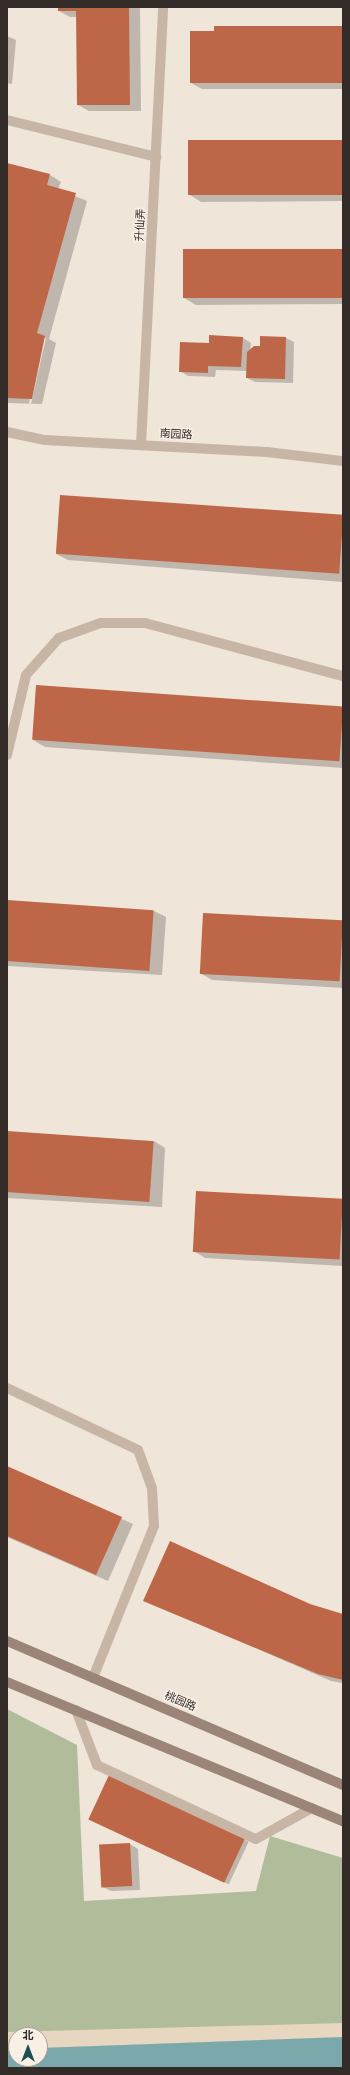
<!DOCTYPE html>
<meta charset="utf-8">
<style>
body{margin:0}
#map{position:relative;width:350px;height:2075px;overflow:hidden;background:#efe5d9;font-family:Raleway,"Noto Sans SC",sans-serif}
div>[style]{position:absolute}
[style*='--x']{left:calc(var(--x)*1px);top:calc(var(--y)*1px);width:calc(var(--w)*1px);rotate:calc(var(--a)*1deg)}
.green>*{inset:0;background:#b1bd9a}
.plaza>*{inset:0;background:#e7d7c1}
.water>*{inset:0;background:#7aa8ab}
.shadow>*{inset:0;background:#0003;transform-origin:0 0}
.building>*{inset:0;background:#be6748;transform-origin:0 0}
.lane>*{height:10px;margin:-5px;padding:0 5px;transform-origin:5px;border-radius:5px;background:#c7b6a6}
.street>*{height:10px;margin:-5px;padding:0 5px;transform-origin:5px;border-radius:5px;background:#c7b6a6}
.secondary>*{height:10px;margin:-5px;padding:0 5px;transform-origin:5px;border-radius:5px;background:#9a8578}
span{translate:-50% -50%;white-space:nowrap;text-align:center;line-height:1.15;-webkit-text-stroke:3px #f8efe5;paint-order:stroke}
.street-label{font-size:11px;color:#332b27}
.frame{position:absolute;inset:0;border:8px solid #332b27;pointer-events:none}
.north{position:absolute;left:8px;top:2027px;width:40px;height:40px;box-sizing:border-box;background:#f8efe5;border:1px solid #a9a199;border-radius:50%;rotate:0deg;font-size:11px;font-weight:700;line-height:16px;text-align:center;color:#332b27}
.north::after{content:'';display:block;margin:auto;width:14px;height:18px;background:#1f4e52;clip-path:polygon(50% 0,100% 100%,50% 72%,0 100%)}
</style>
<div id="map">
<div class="green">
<div style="clip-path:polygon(7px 1709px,77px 1745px,84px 1901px,256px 1891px,270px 1836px,343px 1858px,343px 2037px,40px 2048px,40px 2035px,16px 2035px,16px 2049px,7px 2049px)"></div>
</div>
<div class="plaza">
<div style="clip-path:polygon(343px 2023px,343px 2037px,40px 2048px,40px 2035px,16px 2035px,16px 2049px,7px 2049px,7px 2032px)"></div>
</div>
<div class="water">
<div style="clip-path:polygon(343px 2037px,343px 2068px,7px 2068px,7px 2049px,16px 2049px,16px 2059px,40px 2059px,40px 2048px)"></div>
</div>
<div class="shadow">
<div style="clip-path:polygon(59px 7px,140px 7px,141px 111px,89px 111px,78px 105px,77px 17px,70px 17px,59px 11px)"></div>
<div style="clip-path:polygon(343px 27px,343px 89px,202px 89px,191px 83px)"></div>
<div style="clip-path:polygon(7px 36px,16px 40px,12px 84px,7px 83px)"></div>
<div style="clip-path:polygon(343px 141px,343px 201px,201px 202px,190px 195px)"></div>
<div style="clip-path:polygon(evenodd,7px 164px,50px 175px,61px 182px,58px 189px,87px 201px,49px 339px,56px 343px,42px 404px,7px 403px,7px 164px,44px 338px,46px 338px,31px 404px,29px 403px,44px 338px)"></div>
<div style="clip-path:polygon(343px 250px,343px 304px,196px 305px,184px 298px)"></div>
<div style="clip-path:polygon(261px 337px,286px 338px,294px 342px,293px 383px,255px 382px,247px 378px,248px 371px,216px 370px,215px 377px,188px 376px,180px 371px,210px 344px,243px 338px,251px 343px,250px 351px,261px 347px)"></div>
<div style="clip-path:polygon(343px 518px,343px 582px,68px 560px,56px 554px)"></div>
<div style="clip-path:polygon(343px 708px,343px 768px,45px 747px,33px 740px)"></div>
<div style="clip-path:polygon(7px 901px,154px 911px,166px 917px,162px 975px,7px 966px)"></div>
<div style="clip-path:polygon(343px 922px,343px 988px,212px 980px,200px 973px)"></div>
<div style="clip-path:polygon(7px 1132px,154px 1141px,165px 1148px,162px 1207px,7px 1198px)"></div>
<div style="clip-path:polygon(343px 1200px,343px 1266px,205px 1258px,194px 1251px)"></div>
<div style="clip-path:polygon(7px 1467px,133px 1524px,108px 1581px,7px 1537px)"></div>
<div style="clip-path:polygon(145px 1600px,310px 1605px,343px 1615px,343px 1683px,331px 1681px)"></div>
<div style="left:110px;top:1777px;width:153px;height:47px;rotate:25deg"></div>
<div style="clip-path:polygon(130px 1844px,138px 1849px,140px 1890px,111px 1891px,103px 1887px)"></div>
</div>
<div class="building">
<div style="clip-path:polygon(58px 7px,129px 7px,130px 105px,77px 105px,76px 11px,58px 11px)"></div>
<div style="clip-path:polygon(214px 26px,343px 26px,343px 83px,190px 83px,190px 31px,214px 31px)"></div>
<div style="left:343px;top:140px;width:55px;height:155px;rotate:90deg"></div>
<div style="clip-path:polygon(7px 163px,50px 174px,47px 185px,76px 193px,37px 333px,45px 336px,32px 399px,7px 398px)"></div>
<div style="left:343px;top:249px;width:49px;height:160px;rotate:90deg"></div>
<div style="clip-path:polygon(209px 335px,243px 337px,241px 367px,208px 366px,208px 373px,179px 372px,180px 342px,209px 343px)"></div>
<div style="clip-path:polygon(260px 336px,286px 337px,285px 379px,246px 378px,247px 352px,254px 346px,260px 346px)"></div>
<div style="left:60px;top:495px;width:284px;height:59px;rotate:4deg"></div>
<div style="left:36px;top:685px;width:308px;height:55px;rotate:4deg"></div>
<div style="left:7px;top:900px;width:147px;height:61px;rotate:4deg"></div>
<div style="left:203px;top:913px;width:140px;height:61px;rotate:3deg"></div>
<div style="left:7px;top:1131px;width:147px;height:61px;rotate:4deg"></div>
<div style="left:196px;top:1191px;width:147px;height:61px;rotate:3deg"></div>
<div style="clip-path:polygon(7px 1466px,122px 1517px,96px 1575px,7px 1536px)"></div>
<div style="clip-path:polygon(170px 1541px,310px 1604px,343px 1614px,343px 1680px,318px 1674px,143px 1601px)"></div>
<div style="left:109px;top:1775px;width:150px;height:49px;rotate:25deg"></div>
<div style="left:130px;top:1843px;width:43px;height:31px;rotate:87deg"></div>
</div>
<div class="lane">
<div style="--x:7;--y:120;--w:154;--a:13.9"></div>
<div style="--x:7;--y:755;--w:82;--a:-76.6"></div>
<div style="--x:26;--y:675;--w:50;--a:-48.3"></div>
<div style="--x:59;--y:638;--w:45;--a:-19.7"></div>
<div style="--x:101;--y:623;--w:44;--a:0"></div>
<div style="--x:145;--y:623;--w:205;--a:15"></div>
<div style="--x:7;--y:1388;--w:145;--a:25.3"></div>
<div style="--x:138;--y:1450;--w:40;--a:69.8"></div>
<div style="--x:152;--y:1488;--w:38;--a:87"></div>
<div style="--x:154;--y:1526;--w:164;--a:111.9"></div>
<div style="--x:76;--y:1710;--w:59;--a:69.1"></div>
<div style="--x:97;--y:1765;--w:175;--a:25"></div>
<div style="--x:256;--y:1839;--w:64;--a:-29"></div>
</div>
<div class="street">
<div style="--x:7;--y:432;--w:39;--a:12"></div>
<div style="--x:45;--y:440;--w:222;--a:3.1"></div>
<div style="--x:267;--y:452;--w:77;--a:6.8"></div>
<div style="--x:141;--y:445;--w:439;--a:-87.1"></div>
</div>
<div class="secondary">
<div style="--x:7;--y:1641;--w:366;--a:23.2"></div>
<div style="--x:7;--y:1682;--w:364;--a:22.5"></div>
</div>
<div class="street-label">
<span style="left:141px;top:225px;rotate:-87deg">升仙弄</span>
<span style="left:176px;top:435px;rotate:3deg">南园路</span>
<span style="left:180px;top:1702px;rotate:23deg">桃园路</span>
</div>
<div class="frame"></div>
<div class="north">北</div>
</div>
